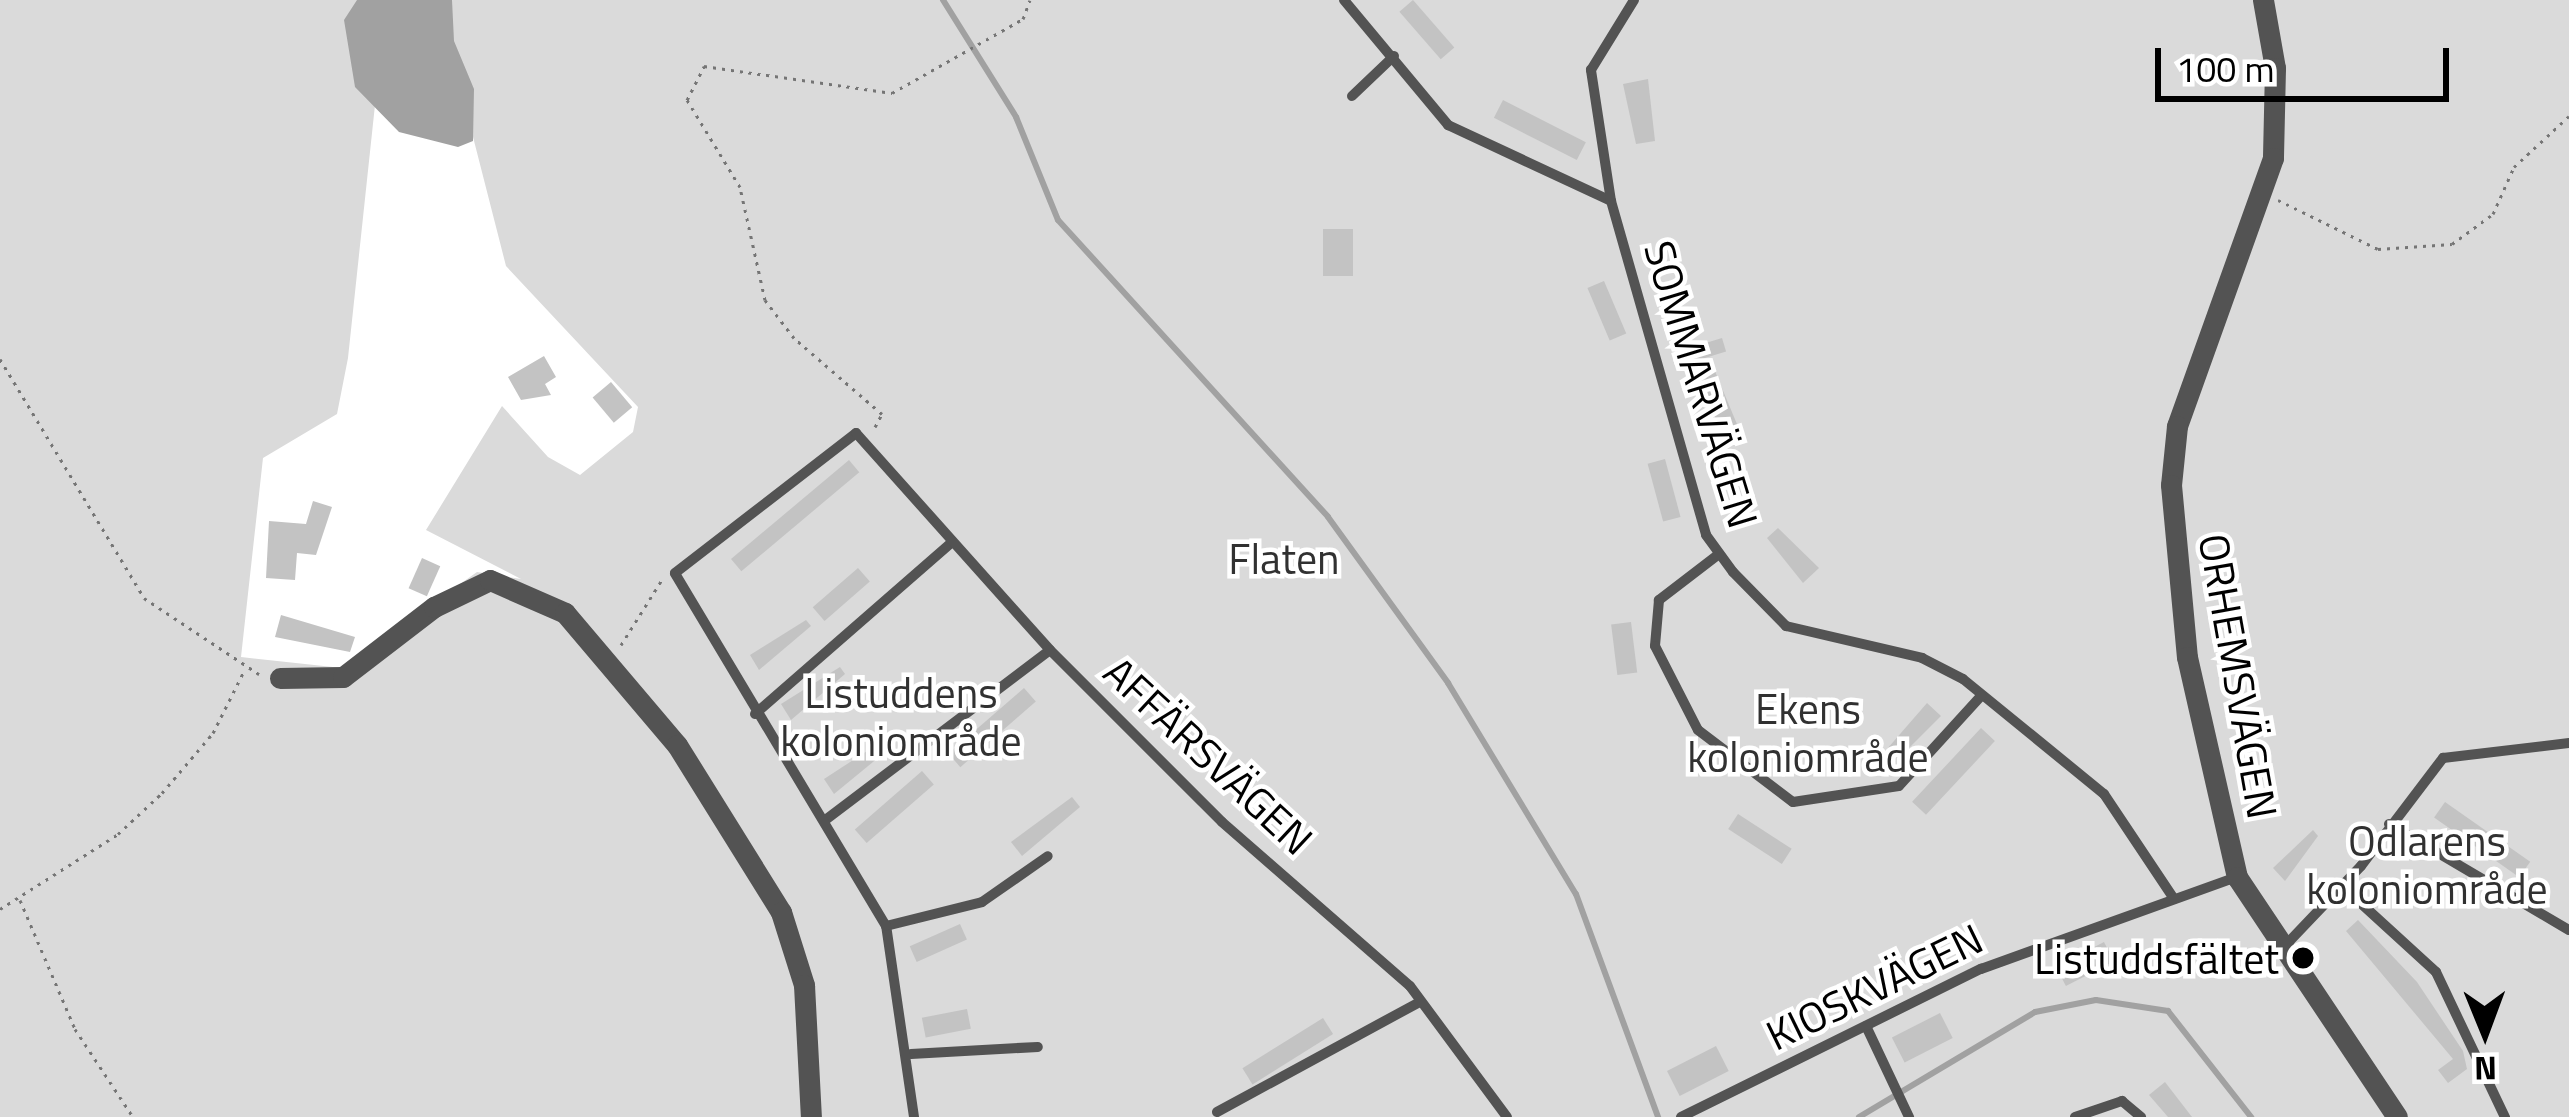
<!DOCTYPE html>
<meta charset="utf-8">
<style>
body{margin:0}
#map{position:relative;width:2569px;height:1117px;overflow:hidden;background:#fff;font-family:"Titillium Web",sans-serif}
div>[style]{position:absolute}
[style*='--x']{left:calc(var(--x)*1px);top:calc(var(--y)*1px);width:calc(var(--w)*1px);rotate:calc(var(--a)*1deg)}
.green>*{inset:0;background:#dadada}
.water>*{inset:0;background:#a1a1a1}
.stream>*{height:6px;margin:-3px;padding:0 3px;transform-origin:3px;border-radius:3px;background:#a1a1a1}
.building>*{inset:0;background:#c3c3c3;transform-origin:0 0}
.path>*{height:3px;margin-top:-1.5px;transform-origin:0;background:repeating-linear-gradient(90deg,#757575 0 3px,transparent 0 9px)}
.service>*{height:10px;margin:-5px;padding:0 5px;transform-origin:5px;border-radius:5px;background:#535353}
.minor>*{height:21px;margin:-10.5px;padding:0 10.5px;transform-origin:10.5px;border-radius:10.5px;background:#535353}
.dots>*{width:33px;height:33px;translate:-50% -50%;box-sizing:border-box;border:6px solid #fff;border-radius:50%}
span{translate:-50% -50%;white-space:nowrap;text-align:center;line-height:1.15;-webkit-text-stroke:9px #fff;paint-order:stroke}
.street-label{font-size:42px;color:#000}
.park-label{font-size:42px;color:#313131}
.poi-label{font-size:42px;color:#000}
.right{translate:-100% -50%;text-align:right}
.north{position:absolute;left:2425px;top:973px;width:120px;height:120px;-webkit-text-stroke:9px #fff;paint-order:stroke;rotate:179deg;font-size:33px;font-weight:700;line-height:48px;text-align:center;color:#000}
.north::after{content:'';display:block;margin:auto;width:42px;height:54px;background:#000;clip-path:polygon(50% 0,100% 100%,50% 72%,0 100%)}
.scale{position:absolute;left:2155px;top:48px;width:294px;height:54px;box-sizing:border-box;border:6px solid #000;border-top:0;padding-left:15px;font-size:36px;line-height:42px;white-space:nowrap;color:#000;-webkit-text-stroke:9px #fff;paint-order:stroke}
</style>
<div id="map">
<div class="green">
<div style="clip-path:polygon(0 0,361px 0,375px 105px,348px 358px,337px 414px,263px 458px,241px 657px,342px 668px,477px 572px,521px 579px,426px 530px,502px 406px,548px 457px,580px 475px,633px 432px,638px 407px,506px 266px,438px 0,2569px 0,2569px 1117px,0 1117px)"></div>
</div>
<div class="water">
<div style="clip-path:polygon(357px 0,452px 0,454px 41px,474px 89px,473px 141px,458px 147px,399px 132px,355px 87px,344px 20px)"></div>
</div>
<div class="stream">
<div style="--x:943;--y:0;--w:138;--a:58"></div>
<div style="--x:1016;--y:117;--w:111;--a:67.8"></div>
<div style="--x:1058;--y:220;--w:401;--a:47.7"></div>
<div style="--x:1328;--y:517;--w:205;--a:54.1"></div>
<div style="--x:1448;--y:683;--w:247;--a:58.8"></div>
<div style="--x:1576;--y:894;--w:238;--a:69.8"></div>
<div style="--x:1859;--y:1117;--w:205;--a:-30.8"></div>
<div style="--x:2035;--y:1012;--w:62;--a:-11.1"></div>
<div style="--x:2096;--y:1000;--w:73;--a:8.7"></div>
<div style="--x:2168;--y:1011;--w:135;--a:51.9"></div>
</div>
<div class="building">
<div style="left:1413px;top:0;width:63px;height:18px;rotate:49deg"></div>
<div style="clip-path:polygon(1648px 79px,1655px 141px,1636px 144px,1623px 84px)"></div>
<div style="left:1503px;top:100px;width:93px;height:20px;rotate:27deg"></div>
<div style="left:1323px;top:229px;width:30px;height:47px"></div>
<div style="left:1604px;top:281px;width:57px;height:18px;rotate:67deg"></div>
<div style="left:1722px;top:338px;width:14px;height:47px;rotate:73deg"></div>
<div style="clip-path:polygon(544px 356px,556px 377px,545px 384px,551px 395px,521px 400px,508px 377px)"></div>
<div style="clip-path:polygon(1714px 369px,1739px 429px,1722px 435px,1702px 383px)"></div>
<div style="left:611px;top:382px;width:33px;height:24px;rotate:50deg"></div>
<div style="left:1665px;top:459px;width:60px;height:18px;rotate:75deg"></div>
<div style="left:849px;top:460px;width:16px;height:154px;rotate:50deg"></div>
<div style="clip-path:polygon(313px 501px,332px 507px,316px 555px,297px 553px,295px 580px,266px 578px,269px 521px,306px 524px)"></div>
<div style="clip-path:polygon(1778px 528px,1819px 568px,1803px 583px,1767px 538px)"></div>
<div style="left:422px;top:558px;width:20px;height:33px;rotate:24deg"></div>
<div style="left:858px;top:568px;width:18px;height:60px;rotate:49deg"></div>
<div style="clip-path:polygon(281px 615px,355px 637px,350px 652px,275px 637px)"></div>
<div style="clip-path:polygon(806px 620px,811px 626px,759px 670px,750px 655px)"></div>
<div style="left:1631px;top:622px;width:51px;height:20px;rotate:83deg"></div>
<div style="clip-path:polygon(840px 667px,845px 674px,791px 720px,781px 704px)"></div>
<div style="left:1024px;top:688px;width:18px;height:100px;rotate:49deg"></div>
<div style="clip-path:polygon(1927px 703px,1941px 716px,1898px 759px,1887px 749px)"></div>
<div style="left:1981px;top:728px;width:19px;height:101px;rotate:43deg"></div>
<div style="clip-path:polygon(884px 740px,890px 748px,834px 794px,824px 779px)"></div>
<div style="left:922px;top:771px;width:18px;height:89px;rotate:49deg"></div>
<div style="clip-path:polygon(1072px 797px,1080px 807px,1022px 856px,1011px 842px)"></div>
<div style="left:2445px;top:802px;width:104px;height:19px;rotate:35deg"></div>
<div style="left:1738px;top:814px;width:64px;height:18px;rotate:33deg"></div>
<div style="clip-path:polygon(2313px 830px,2318px 836px,2285px 881px,2273px 868px)"></div>
<div style="clip-path:polygon(2358px 920px,2417px 982px,2463px 1051px,2467px 1069px,2448px 1083px,2438px 1070px,2453px 1059px,2346px 931px)"></div>
<div style="left:960px;top:924px;width:17px;height:55px;rotate:66deg"></div>
<div style="left:2104px;top:942px;width:22px;height:54px;rotate:63deg"></div>
<div style="left:967px;top:1009px;width:20px;height:46px;rotate:79deg"></div>
<div style="left:1940px;top:1013px;width:28px;height:54px;rotate:63deg"></div>
<div style="left:1323px;top:1018px;width:19px;height:95px;rotate:58deg"></div>
<div style="left:1716px;top:1046px;width:28px;height:55px;rotate:63deg"></div>
<div style="clip-path:polygon(2165px 1082px,2192px 1117px,2168px 1117px,2149px 1095px)"></div>
</div>
<div class="path">
<div style="--x:2278;--y:200;--w:111;--a:26.1"></div>
<div style="--x:2378;--y:249;--w:74;--a:-3.9"></div>
<div style="--x:2452;--y:244;--w:51;--a:-36.2"></div>
<div style="--x:2493;--y:214;--w:51;--a:-65.9"></div>
<div style="--x:2514;--y:167;--w:75;--a:-42.8"></div>
<div style="--x:0;--y:359;--w:279;--a:58.9"></div>
<div style="--x:144;--y:598;--w:138;--a:33.5"></div>
<div style="--x:875;--y:427;--w:15;--a:-62"></div>
<div style="--x:882;--y:414;--w:116;--a:-139.2"></div>
<div style="--x:794;--y:338;--w:48;--a:-127.3"></div>
<div style="--x:765;--y:300;--w:116;--a:-102.5"></div>
<div style="--x:740;--y:187;--w:102;--a:-121.3"></div>
<div style="--x:687;--y:100;--w:38;--a:-63"></div>
<div style="--x:704;--y:66;--w:190;--a:8.2"></div>
<div style="--x:892;--y:93;--w:150;--a:-29.5"></div>
<div style="--x:1023;--y:19;--w:20;--a:-70"></div>
<div style="--x:621;--y:645;--w:79;--a:-57.9"></div>
<div style="--x:20;--y:900;--w:140;--a:66.9"></div>
<div style="--x:75;--y:1029;--w:105;--a:56.6"></div>
<div style="--x:0;--y:909;--w:140;--a:-32.4"></div>
<div style="--x:118;--y:834;--w:60;--a:-43"></div>
<div style="--x:162;--y:793;--w:79;--a:-49.6"></div>
<div style="--x:213;--y:733;--w:67;--a:-63.4"></div>
</div>
<div class="service">
<div style="--x:1344;--y:0;--w:163;--a:50.2"></div>
<div style="--x:1448;--y:125;--w:180;--a:25"></div>
<div style="--x:1611;--y:201;--w:347;--a:74.1"></div>
<div style="--x:1706;--y:535;--w:46;--a:53.9"></div>
<div style="--x:1733;--y:572;--w:76;--a:45.5"></div>
<div style="--x:1786;--y:626;--w:140;--a:13.2"></div>
<div style="--x:1922;--y:658;--w:46;--a:27.1"></div>
<div style="--x:1963;--y:679;--w:182;--a:39.2"></div>
<div style="--x:2104;--y:794;--w:126;--a:56.3"></div>
<div style="--x:1352;--y:96;--w:58;--a:-43.6"></div>
<div style="--x:1611;--y:201;--w:133;--a:-98.7"></div>
<div style="--x:1591;--y:70;--w:82;--a:-58.4"></div>
<div style="--x:1719;--y:554;--w:76;--a:142.5"></div>
<div style="--x:1659;--y:600;--w:46;--a:95"></div>
<div style="--x:1655;--y:646;--w:94;--a:62.9"></div>
<div style="--x:1698;--y:730;--w:119;--a:37.2"></div>
<div style="--x:1793;--y:802;--w:107;--a:-8.6"></div>
<div style="--x:1899;--y:786;--w:122;--a:-47.7"></div>
<div style="--x:755;--y:714;--w:259;--a:-41.1"></div>
<div style="--x:824;--y:821;--w:283;--a:-37.1"></div>
<div style="--x:2389;--y:824;--w:209;--a:30.5"></div>
<div style="--x:2343;--y:887;--w:126;--a:42.4"></div>
<div style="--x:2436;--y:972;--w:161;--a:64.6"></div>
<div style="--x:886;--y:926;--w:99;--a:-14"></div>
<div style="--x:982;--y:902;--w:80;--a:-34.9"></div>
<div style="--x:2281;--y:950;--w:116;--a:-46.4"></div>
<div style="--x:2361;--y:866;--w:136;--a:-52.8"></div>
<div style="--x:2443;--y:758;--w:127;--a:-6.8"></div>
<div style="--x:1866;--y:1026;--w:101;--a:64.7"></div>
<div style="--x:911;--y:1054;--w:127;--a:-3.2"></div>
<div style="--x:1217;--y:1112;--w:231;--a:-28.5"></div>
<div style="--x:914;--y:1117;--w:193;--a:-98.3"></div>
<div style="--x:886;--y:926;--w:411;--a:-120.9"></div>
<div style="--x:675;--y:573;--w:229;--a:-37.7"></div>
<div style="--x:856;--y:433;--w:291;--a:48.2"></div>
<div style="--x:1050;--y:650;--w:243;--a:45"></div>
<div style="--x:1222;--y:822;--w:249;--a:41.1"></div>
<div style="--x:1410;--y:986;--w:163;--a:53.5"></div>
<div style="--x:1681;--y:1117;--w:335;--a:-26.3"></div>
<div style="--x:1981;--y:969;--w:272;--a:-19.8"></div>
<div style="--x:2075;--y:1117;--w:50;--a:-18.8"></div>
<div style="--x:2122;--y:1101;--w:25;--a:40"></div>
</div>
<div class="minor">
<div style="--x:2263;--y:0;--w:69;--a:80"></div>
<div style="--x:2275;--y:68;--w:90;--a:91.3"></div>
<div style="--x:2273;--y:158;--w:285;--a:109.7"></div>
<div style="--x:2177;--y:426;--w:59;--a:95.8"></div>
<div style="--x:2171;--y:485;--w:173;--a:84.7"></div>
<div style="--x:2187;--y:657;--w:226;--a:77.2"></div>
<div style="--x:2237;--y:877;--w:288;--a:56.3"></div>
<div style="--x:280;--y:678;--w:63;--a:-0.9"></div>
<div style="--x:343;--y:677;--w:115;--a:-37.6"></div>
<div style="--x:434;--y:607;--w:62;--a:-25.7"></div>
<div style="--x:490;--y:580;--w:82;--a:23.7"></div>
<div style="--x:565;--y:613;--w:173;--a:49.7"></div>
<div style="--x:677;--y:745;--w:197;--a:58.1"></div>
<div style="--x:781;--y:912;--w:77;--a:72.5"></div>
<div style="--x:804;--y:985;--w:132;--a:87"></div>
</div>
<div class="dots">
<div style="left:2303px;top:958px;background:#000"></div>
</div>
<div class="street-label">
<span style="left:1702px;top:384px;rotate:73deg">SOMMARVÄGEN</span>
<span style="left:2239px;top:676px;rotate:80deg">ORHEMSVÄGEN</span>
<span style="left:1209px;top:755px;rotate:43deg">AFFÄRSVÄGEN</span>
<span style="left:1874px;top:986px;rotate:-26deg">KIOSKVÄGEN</span>
</div>
<div class="park-label">
<span style="left:1284px;top:558px">Flaten</span>
<span style="left:901px;top:716px">Listuddens<br>koloniområde</span>
<span style="left:1808px;top:732px">Ekens<br>koloniområde</span>
<span style="left:2427px;top:864px">Odlarens<br>koloniområde</span>
</div>
<div class="poi-label">
<span class="right" style="left:2279px;top:958px">Listuddsfältet</span>
</div>
<div class="north">N</div>
<div class="scale">100 m</div>
</div>
